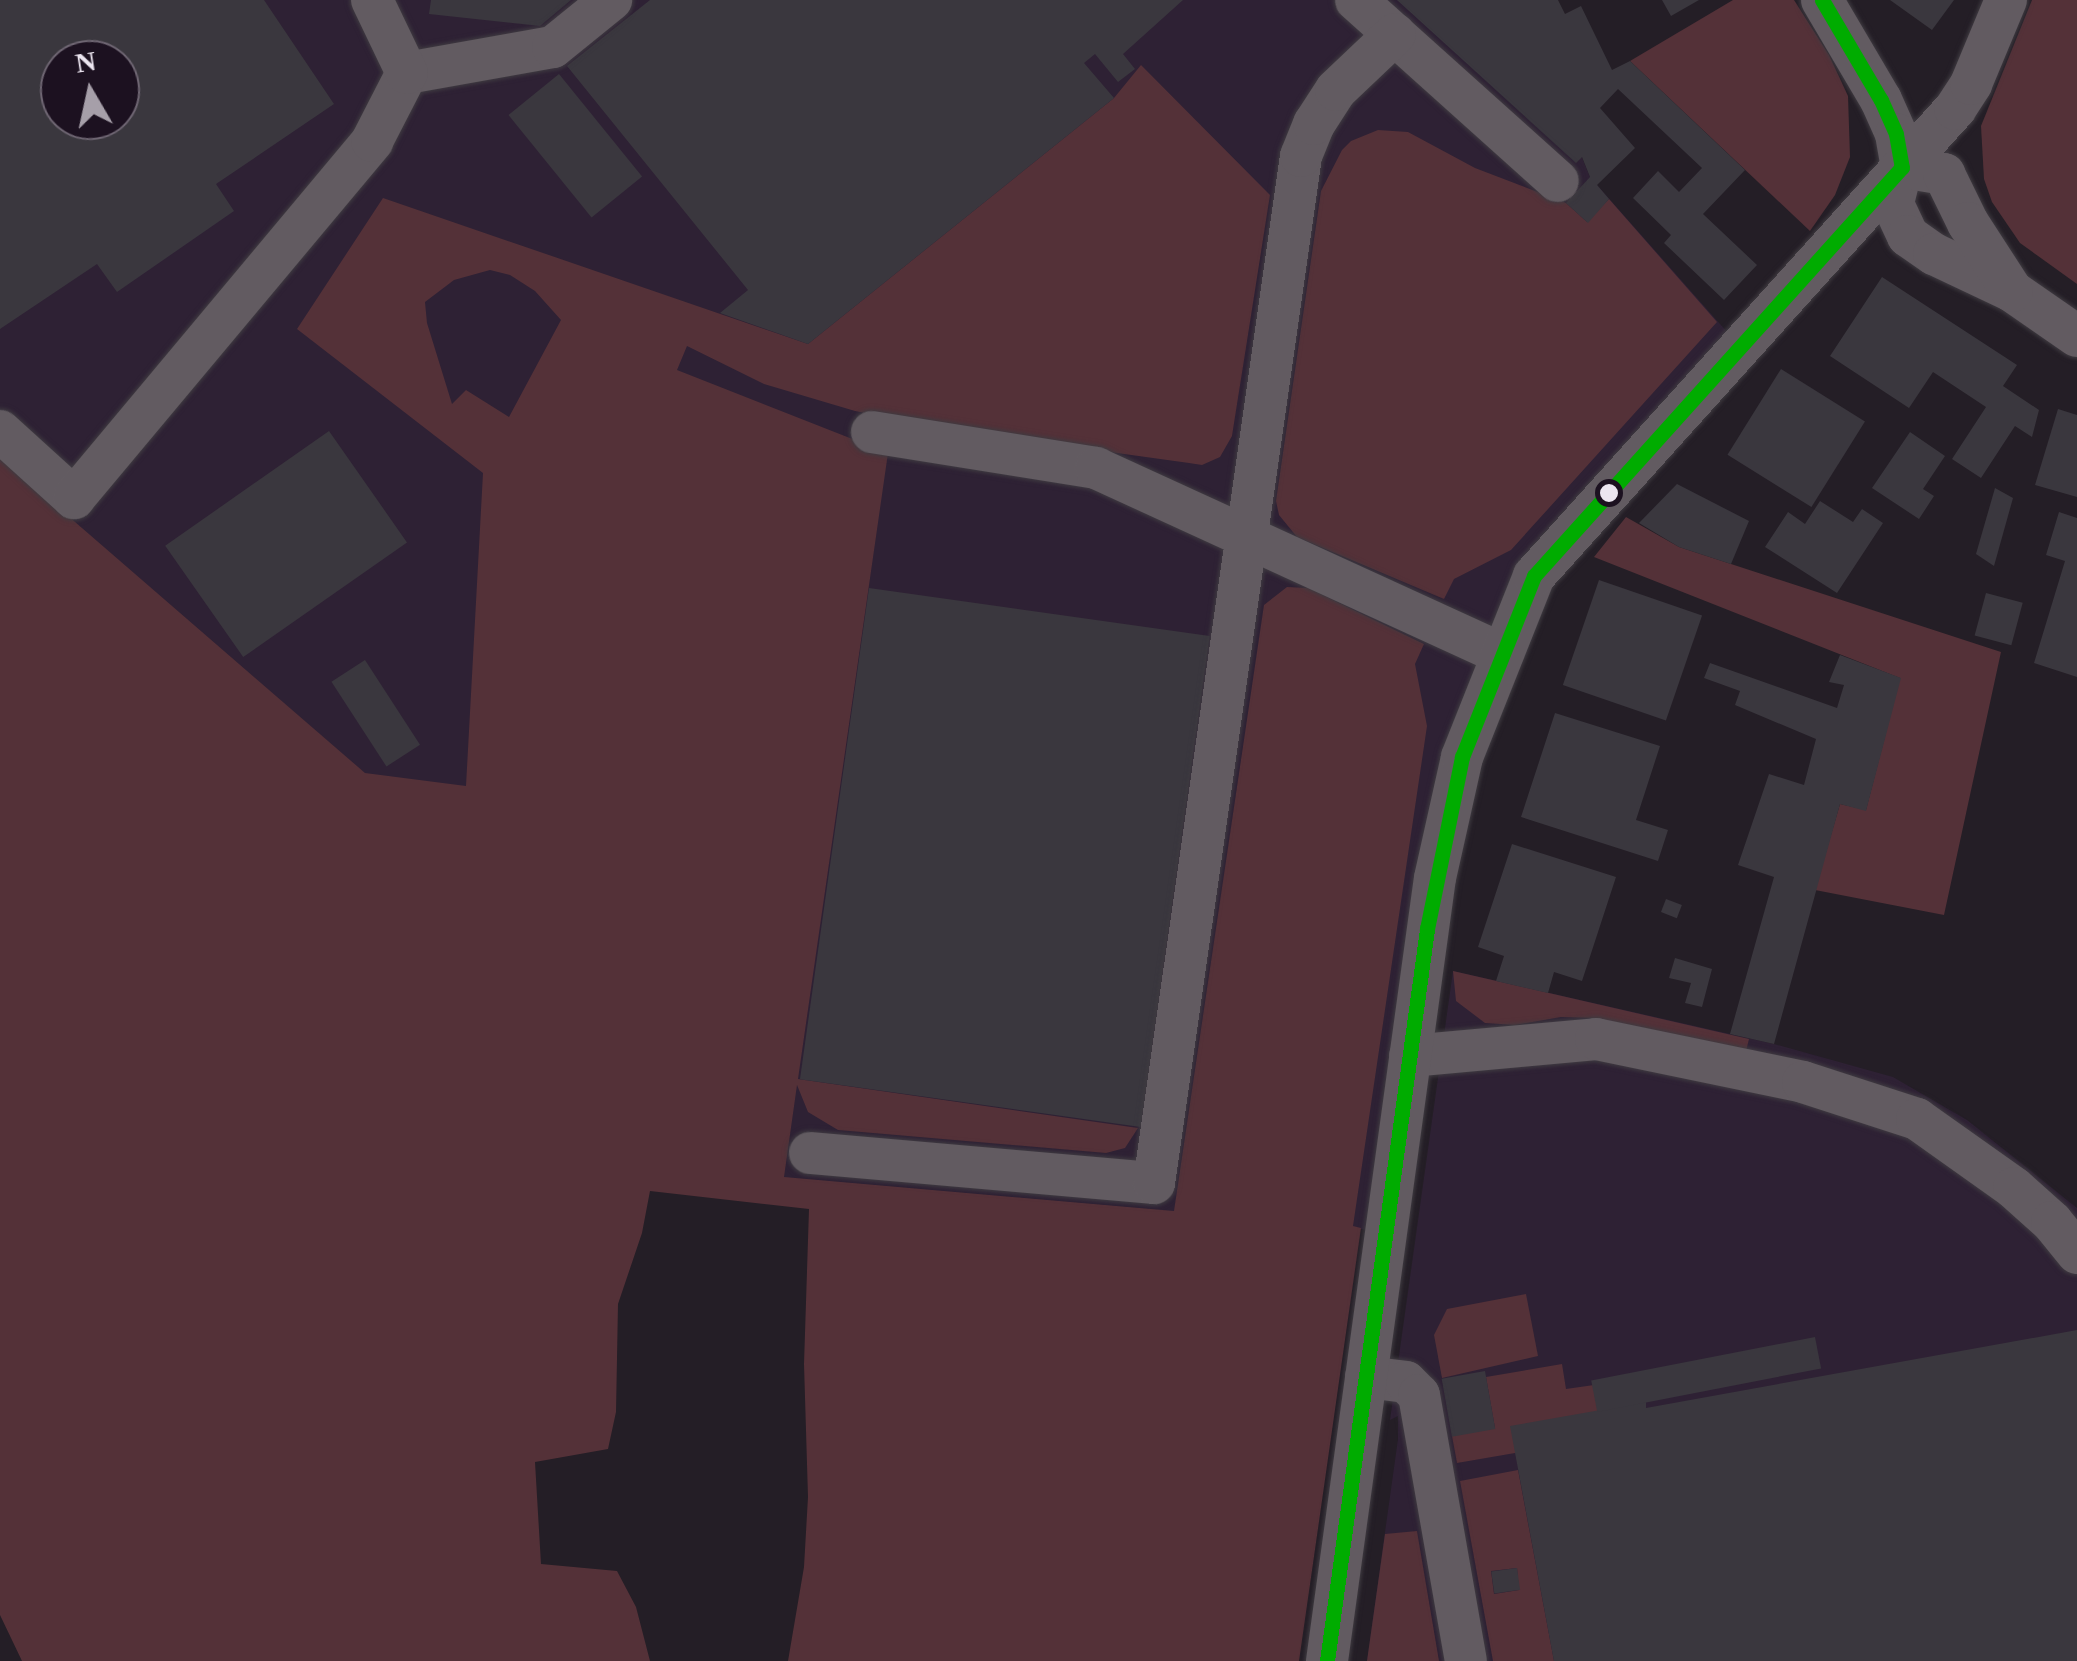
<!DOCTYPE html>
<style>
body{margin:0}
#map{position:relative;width:2077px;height:1661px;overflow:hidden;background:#241e26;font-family:Georgia,serif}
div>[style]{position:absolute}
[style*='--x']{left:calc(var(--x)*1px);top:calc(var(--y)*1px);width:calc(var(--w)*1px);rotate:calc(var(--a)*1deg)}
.built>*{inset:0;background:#2e2134}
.green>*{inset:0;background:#543138}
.building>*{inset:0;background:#3a373e;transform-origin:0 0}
.roads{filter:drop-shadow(0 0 2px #3f3b41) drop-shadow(0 0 2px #3f3b41)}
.minor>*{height:42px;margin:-21px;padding:0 21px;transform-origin:21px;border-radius:21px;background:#625b61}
.bus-1>*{height:15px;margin:-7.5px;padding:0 7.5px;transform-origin:7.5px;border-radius:7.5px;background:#00ac00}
.dots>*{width:28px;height:28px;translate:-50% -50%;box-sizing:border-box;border:5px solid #1c1120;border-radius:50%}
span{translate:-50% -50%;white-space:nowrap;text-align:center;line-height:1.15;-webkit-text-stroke:9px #1c1120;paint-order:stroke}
.north{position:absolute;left:40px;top:40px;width:100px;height:100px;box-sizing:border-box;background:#1c1120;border:2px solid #6f6673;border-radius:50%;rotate:351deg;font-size:28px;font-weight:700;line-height:40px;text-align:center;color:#ece5f0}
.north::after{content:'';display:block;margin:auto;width:35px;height:45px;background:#a69fa9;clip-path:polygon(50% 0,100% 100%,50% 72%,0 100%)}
</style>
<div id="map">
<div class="built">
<div style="clip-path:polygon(evenodd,0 0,1534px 0,1567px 121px,1590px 177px,1736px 342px,1529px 573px,1454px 754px,1382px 1231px,447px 1148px,347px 808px,0 491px,0 0,60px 60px,120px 60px,120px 120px,60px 120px,60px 60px)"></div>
<div style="clip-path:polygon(1453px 971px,1774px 1044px,1893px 1077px,1967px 1120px,2077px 1208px,2077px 1661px,1367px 1661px,1398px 1439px,1398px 1416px,1390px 1420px)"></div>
</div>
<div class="green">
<div style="clip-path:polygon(1733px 0,1794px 0,1829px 55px,1848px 96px,1850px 157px,1835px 195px,1810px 231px,1630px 61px)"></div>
<div style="clip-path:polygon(2032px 0,2077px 0,2077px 284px,2020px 243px,1992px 202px,1984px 179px,1981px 126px)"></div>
<div style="clip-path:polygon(evenodd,1141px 65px,1270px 195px,1232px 436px,1220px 457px,1202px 465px,1189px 463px,944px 429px,855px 411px,764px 384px,687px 346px,677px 370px,888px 453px,798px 1079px,1138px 1128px,1125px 1148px,1106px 1153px,838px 1130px,808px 1112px,797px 1085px,784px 1177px,1174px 1211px,1264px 605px,1287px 587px,1308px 588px,1424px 644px,1415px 664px,1427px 726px,1353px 1226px,1361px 1228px,1299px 1661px,788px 1661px,804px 1567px,808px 1497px,804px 1364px,809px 1209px,650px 1191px,642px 1233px,618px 1304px,616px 1412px,608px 1449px,535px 1462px,541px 1564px,617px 1571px,636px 1607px,650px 1661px,22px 1661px,0 1615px,0 457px,365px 773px,466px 786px,483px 473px,297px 329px,383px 198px,808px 344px,1114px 98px,1141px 65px,490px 270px,510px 275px,535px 291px,561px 320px,509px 417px,466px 390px,452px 404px,427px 323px,425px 302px,454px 280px,490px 270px)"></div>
<div style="clip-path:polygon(1378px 130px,1408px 132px,1475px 168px,1566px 203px,1587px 222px,1609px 199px,1717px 322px,1511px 550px,1454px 579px,1444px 599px,1297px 537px,1279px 515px,1276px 501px,1321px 191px,1342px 150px,1351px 141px)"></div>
<div style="clip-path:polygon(1626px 517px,1679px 547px,2001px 652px,1944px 915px,1815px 890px,1840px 804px,1866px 810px,1900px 678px,1594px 557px)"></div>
<div style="clip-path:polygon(1453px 971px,1749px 1039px,1746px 1051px,1594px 1018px,1561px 1017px,1515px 1025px,1485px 1023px,1456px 1001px)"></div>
<div style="clip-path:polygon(1526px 1294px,1538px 1356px,1442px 1378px,1434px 1335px,1447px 1309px)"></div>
<div style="clip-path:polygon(1562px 1364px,1566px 1389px,1594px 1385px,1599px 1411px,1515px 1453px,1457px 1463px,1452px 1436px,1495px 1428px,1486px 1377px)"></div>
<div style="clip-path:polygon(evenodd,1518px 1470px,1554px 1661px,1493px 1661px,1460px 1481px,1518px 1470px,1517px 1568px,1519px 1590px,1494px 1594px,1491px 1571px,1517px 1568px)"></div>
<div style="clip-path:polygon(1417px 1531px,1439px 1661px,1367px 1661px,1385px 1534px)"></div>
</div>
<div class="building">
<div style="clip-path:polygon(evenodd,0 0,264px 0,334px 104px,216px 184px,234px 211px,117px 292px,97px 264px,0 329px,0 0,60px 60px,120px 60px,120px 120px,60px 120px,60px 60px)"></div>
<div style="clip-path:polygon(431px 0,571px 0,540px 26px,429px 14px)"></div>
<div style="clip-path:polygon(650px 0,1183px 0,1123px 54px,1135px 69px,1118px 82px,1095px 54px,1084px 63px,1114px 98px,808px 344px,720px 313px,748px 290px,567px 66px)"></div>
<div style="clip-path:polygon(1397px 0,1558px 0,1565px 14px,1581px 6px,1612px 70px,1630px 61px,1745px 170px,1703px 214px,1757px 265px,1724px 300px,1664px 243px,1671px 235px,1633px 198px,1658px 171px,1679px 192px,1702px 168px,1618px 89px,1600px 108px,1635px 148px,1597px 185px,1609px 199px,1588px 223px,1566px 203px,1590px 177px,1582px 157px,1576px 163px)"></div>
<div style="clip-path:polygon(1662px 0,1699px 0,1671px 16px)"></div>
<div style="clip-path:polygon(1890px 0,1954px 0,1932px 30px)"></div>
<div style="left:559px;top:74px;width:132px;height:65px;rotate:51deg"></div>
<div style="clip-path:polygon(1882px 277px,2017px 365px,2003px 386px,2039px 410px,2032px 437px,2015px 426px,1981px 478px,1952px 459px,1986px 407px,1933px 372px,1909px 408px,1830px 356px)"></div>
<div style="left:1781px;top:369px;width:99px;height:101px;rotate:32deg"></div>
<div style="clip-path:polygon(2058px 409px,2077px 415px,2077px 497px,2035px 485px)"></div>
<div style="left:329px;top:431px;width:136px;height:200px;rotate:55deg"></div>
<div style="clip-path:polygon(1910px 432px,1945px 456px,1923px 489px,1934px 496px,1919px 519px,1872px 488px)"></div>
<div style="clip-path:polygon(1677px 484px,1749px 521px,1731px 564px,1679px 547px,1639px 523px)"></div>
<div style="clip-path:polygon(1995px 488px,2013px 498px,1994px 566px,1976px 554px)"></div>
<div style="clip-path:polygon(1820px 501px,1853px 522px,1862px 509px,1883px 523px,1837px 593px,1765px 547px,1788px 512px,1805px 524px)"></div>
<div style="clip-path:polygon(2059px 512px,2077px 518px,2077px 677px,2034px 663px,2065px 561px,2046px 555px)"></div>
<div style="left:1599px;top:580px;width:109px;height:111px;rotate:19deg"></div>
<div style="left:869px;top:588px;width:344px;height:496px;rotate:8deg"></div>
<div style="left:1986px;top:593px;width:38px;height:44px;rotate:15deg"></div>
<div style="clip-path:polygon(1840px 655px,1901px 678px,1866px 811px,1840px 804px,1774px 1044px,1730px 1034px,1774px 877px,1738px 865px,1769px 774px,1804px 785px,1816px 739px,1735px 705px,1740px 691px,1704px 678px,1710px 663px,1837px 708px,1844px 685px,1829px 682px)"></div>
<div style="left:365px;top:660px;width:101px;height:40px;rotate:57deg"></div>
<div style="clip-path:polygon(1555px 713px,1660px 746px,1636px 820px,1668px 830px,1658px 861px,1521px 817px)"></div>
<div style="clip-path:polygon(1512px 844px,1616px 877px,1582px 981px,1554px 972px,1548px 993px,1496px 981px,1504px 956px,1478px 947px)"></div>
<div style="left:1666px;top:899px;width:17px;height:14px;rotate:21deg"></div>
<div style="clip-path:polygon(1675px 958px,1712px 969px,1702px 1007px,1685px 1003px,1691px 983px,1669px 978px)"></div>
<div style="clip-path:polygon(2077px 1330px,2077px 1661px,1554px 1661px,1510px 1426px,1646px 1402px,1646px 1408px)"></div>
<div style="left:1815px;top:1337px;width:32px;height:228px;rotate:79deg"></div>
<div style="left:1485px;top:1371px;width:59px;height:44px;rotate:80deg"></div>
<div style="left:1517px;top:1568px;width:22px;height:26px;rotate:82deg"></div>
</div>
<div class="roads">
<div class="minor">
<div style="--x:1356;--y:0;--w:271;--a:41.9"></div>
<div style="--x:1822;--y:0;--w:116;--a:59.5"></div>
<div style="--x:1881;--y:100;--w:37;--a:66"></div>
<div style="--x:1896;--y:134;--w:34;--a:80"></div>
<div style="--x:1902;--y:167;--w:38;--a:104"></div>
<div style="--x:1893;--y:204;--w:35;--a:65"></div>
<div style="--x:1908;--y:236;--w:32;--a:35"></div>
<div style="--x:1934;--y:254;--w:86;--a:25.4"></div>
<div style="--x:2012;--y:291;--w:79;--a:34.7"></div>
<div style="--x:407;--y:73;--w:148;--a:-10.1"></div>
<div style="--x:553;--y:47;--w:75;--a:-39"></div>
<div style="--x:1902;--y:167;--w:43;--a:9.5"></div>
<div style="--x:1944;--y:174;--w:55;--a:63.9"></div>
<div style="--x:1968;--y:223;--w:81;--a:57.1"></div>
<div style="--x:0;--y:431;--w:100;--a:42.2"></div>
<div style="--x:74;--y:498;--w:465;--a:-50.1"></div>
<div style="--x:372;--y:141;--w:76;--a:-62.8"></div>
<div style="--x:407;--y:73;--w:81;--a:-115.6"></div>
<div style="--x:872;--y:432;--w:227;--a:9.1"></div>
<div style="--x:1096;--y:468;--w:447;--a:24.6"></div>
<div style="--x:1410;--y:1056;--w:187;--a:-5.2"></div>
<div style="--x:1596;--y:1039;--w:211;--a:11.7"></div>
<div style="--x:1803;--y:1082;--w:120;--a:18"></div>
<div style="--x:1917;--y:1119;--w:119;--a:35.4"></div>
<div style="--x:2014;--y:1188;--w:51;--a:41.8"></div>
<div style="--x:2052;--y:1222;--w:40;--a:51"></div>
<div style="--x:810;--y:1153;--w:345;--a:5"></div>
<div style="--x:1154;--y:1183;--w:1037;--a:-81.85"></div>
<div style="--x:1301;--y:156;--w:35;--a:-68"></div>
<div style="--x:1314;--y:124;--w:40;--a:-57.1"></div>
<div style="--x:1336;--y:90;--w:81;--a:-43.5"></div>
<div style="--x:1366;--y:1377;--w:40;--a:7.1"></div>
<div style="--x:1406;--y:1382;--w:18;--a:45"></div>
<div style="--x:1419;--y:1395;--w:270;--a:80"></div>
<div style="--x:1327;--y:1661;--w:790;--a:-82.15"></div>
<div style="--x:1435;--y:878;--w:124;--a:-77.4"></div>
<div style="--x:1462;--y:757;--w:195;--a:-68.3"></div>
<div style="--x:1534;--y:576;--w:629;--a:-47.97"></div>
<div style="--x:1955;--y:109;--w:30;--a:-57"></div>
<div style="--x:1971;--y:84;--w:91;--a:-67.4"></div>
</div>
</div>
<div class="bus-1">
<div style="--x:1822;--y:0;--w:116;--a:59.5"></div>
<div style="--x:1881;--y:100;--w:37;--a:66"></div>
<div style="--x:1896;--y:134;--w:34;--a:80"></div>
<div style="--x:1327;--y:1661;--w:739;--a:-82.22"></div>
<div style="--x:1427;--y:929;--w:176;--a:-78.5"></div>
<div style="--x:1462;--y:757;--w:195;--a:-68.3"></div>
<div style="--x:1534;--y:576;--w:550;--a:-48.02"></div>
</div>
<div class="dots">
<div style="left:1609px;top:493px;background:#ece5f0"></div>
</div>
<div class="north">N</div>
</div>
